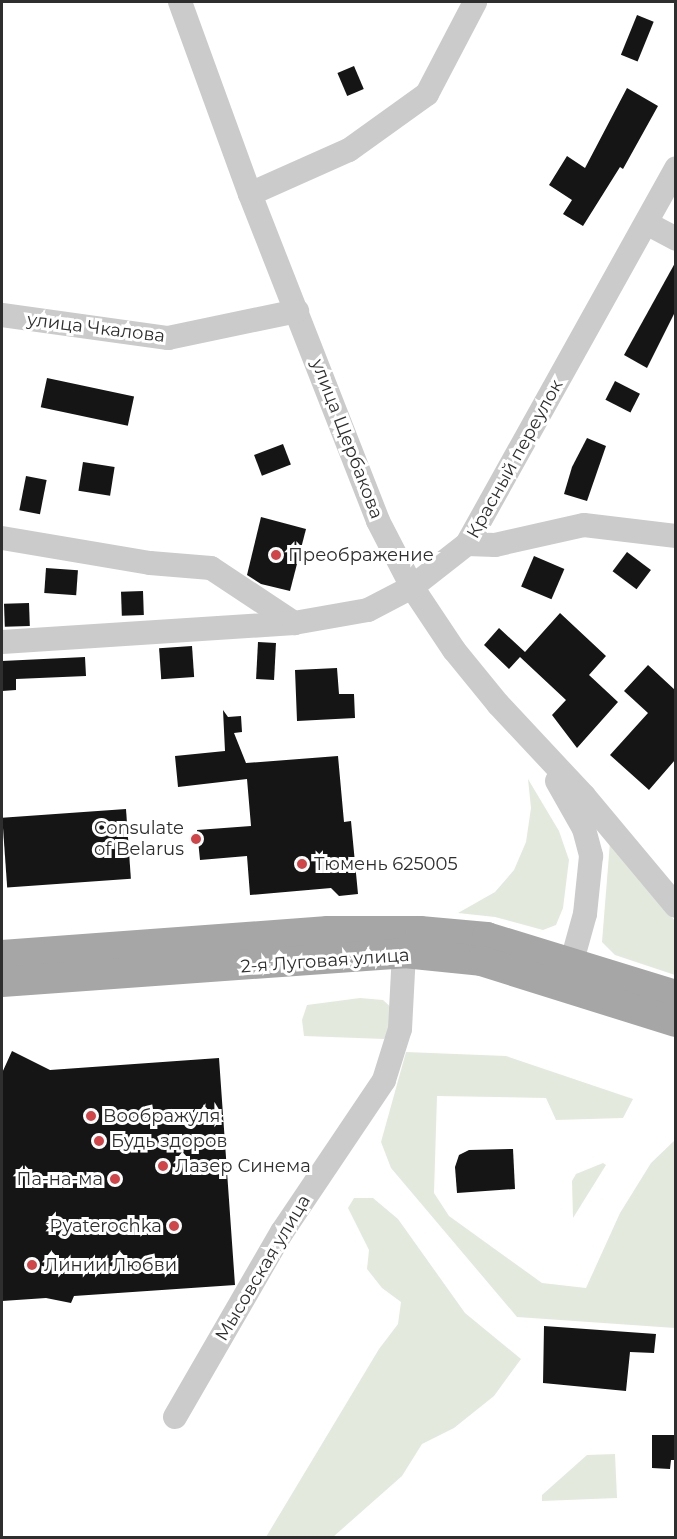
<!DOCTYPE html>
<meta charset="utf-8">
<style>
body{margin:0}
#map{position:relative;width:677px;height:1539px;overflow:hidden;background:#fff;font-family:Montserrat,sans-serif}
div>[style]{position:absolute}
[style*='--x']{left:calc(var(--x)*1px);top:calc(var(--y)*1px);width:calc(var(--w)*1px);rotate:calc(var(--a)*1deg)}
.green>*{inset:0;background:#e3eadd}
.building>*{inset:0;background:#151515;transform-origin:0 0}
.minor>*{height:24px;margin:-12px;padding:0 12px;transform-origin:12px;border-radius:12px;background:#cbcbcb}
.major>*{height:30px;margin:-15px;padding:0 15px;transform-origin:15px;border-radius:15px;background:#a6a6a6}
.dots>*{width:16px;height:16px;translate:-50% -50%;box-sizing:border-box;border:3px solid #fff;border-radius:50%}
span{translate:-50% -50%;white-space:nowrap;text-align:center;line-height:1.15;-webkit-text-stroke:6px #fff;paint-order:stroke}
.street-label{font-size:18px;color:#2e2e2e}
.poi-label{font-size:18px;color:#2e2e2e}
.left{translate:0 -50%;text-align:left}
.right{translate:-100% -50%;text-align:right}
.frame{position:absolute;inset:0;border:3px solid #2e2e2e;pointer-events:none}
</style>
<div id="map">
<div class="green">
<div style="clip-path:polygon(528px 779px,559px 831px,569px 860px,563px 908px,556px 925px,543px 930px,495px 917px,458px 913px,495px 892px,514px 870px,526px 842px,531px 808px)"></div>
<div style="clip-path:polygon(610px 842px,675px 921px,675px 975px,615px 955px,602px 942px)"></div>
<div style="clip-path:polygon(360px 998px,383px 1000px,394px 1010px,395px 1027px,384px 1039px,304px 1036px,302px 1020px,307px 1005px)"></div>
<div style="clip-path:polygon(406px 1052px,506px 1056px,633px 1099px,623px 1118px,556px 1120px,546px 1098px,437px 1096px,434px 1193px,449px 1216px,542px 1283px,586px 1288px,620px 1213px,651px 1163px,675px 1140px,675px 1328px,517px 1317px,391px 1168px,381px 1142px)"></div>
<div style="clip-path:polygon(603px 1163px,606px 1165px,573px 1218px,572px 1181px,576px 1174px)"></div>
<div style="clip-path:polygon(354px 1198px,373px 1198px,398px 1219px,465px 1313px,521px 1359px,494px 1396px,454px 1428px,422px 1444px,402px 1476px,333px 1537px,266px 1537px,379px 1349px,398px 1324px,401px 1302px,382px 1288px,367px 1269px,369px 1250px,348px 1208px)"></div>
<div style="clip-path:polygon(615px 1454px,617px 1498px,542px 1501px,542px 1495px,587px 1455px)"></div>
</div>
<div class="building">
<div style="left:637px;top:15px;width:18px;height:43px;rotate:22deg"></div>
<div style="left:354px;top:66px;width:25px;height:18px;rotate:67deg"></div>
<div style="clip-path:polygon(627px 88px,658px 106px,623px 169px,620px 167px,583px 226px,563px 214px,572px 200px,549px 185px,567px 156px,585px 168px)"></div>
<div style="clip-path:polygon(675px 263px,675px 312px,647px 368px,624px 355px)"></div>
<div style="left:47px;top:378px;width:89px;height:30px;rotate:12deg"></div>
<div style="left:615px;top:381px;width:28px;height:21px;rotate:27deg"></div>
<div style="clip-path:polygon(587px 438px,606px 446px,587px 501px,564px 494px,572px 467px)"></div>
<div style="left:283px;top:444px;width:22px;height:31px;rotate:69deg"></div>
<div style="left:83px;top:462px;width:32px;height:29px;rotate:9deg"></div>
<div style="left:26px;top:476px;width:21px;height:35px;rotate:11deg"></div>
<div style="clip-path:polygon(261px 517px,306px 529px,290px 591px,261px 584px,247px 575px)"></div>
<div style="left:627px;top:552px;width:30px;height:24px;rotate:37deg"></div>
<div style="left:534px;top:556px;width:33px;height:33px;rotate:23deg"></div>
<div style="left:46px;top:568px;width:32px;height:25px;rotate:4deg"></div>
<div style="left:143px;top:591px;width:24px;height:22px;rotate:88deg"></div>
<div style="left:29px;top:603px;width:23px;height:25px;rotate:88deg"></div>
<div style="clip-path:polygon(560px 613px,606px 656px,589px 675px,618px 702px,577px 748px,552px 715px,566px 700px,520px 657px,509px 669px,484px 645px,499px 628px,525px 652px)"></div>
<div style="left:258px;top:642px;width:18px;height:37px;rotate:3deg"></div>
<div style="left:192px;top:646px;width:31px;height:33px;rotate:86deg"></div>
<div style="clip-path:polygon(85px 657px,86px 676px,16px 679px,16px 690px,2px 691px,2px 661px)"></div>
<div style="clip-path:polygon(648px 665px,675px 690px,675px 760px,649px 790px,610px 755px,648px 713px,624px 691px)"></div>
<div style="clip-path:polygon(337px 668px,339px 694px,354px 694px,355px 718px,297px 721px,295px 670px)"></div>
<div style="clip-path:polygon(223px 710px,228px 717px,241px 716px,242px 732px,234px 733px,246px 763px,338px 756px,344px 822px,351px 821px,358px 894px,339px 896px,331px 888px,250px 895px,247px 856px,200px 860px,197px 830px,251px 826px,247px 779px,178px 787px,175px 756px,225px 751px)"></div>
<div style="left:126px;top:809px;width:70px;height:124px;rotate:86deg"></div>
<div style="clip-path:polygon(12px 1051px,50px 1070px,219px 1058px,235px 1285px,74px 1296px,71px 1303px,46px 1298px,2px 1301px,2px 1073px)"></div>
<div style="clip-path:polygon(513px 1149px,515px 1189px,457px 1193px,455px 1167px,459px 1155px,469px 1150px)"></div>
<div style="clip-path:polygon(544px 1326px,656px 1334px,654px 1353px,630px 1352px,626px 1391px,543px 1383px)"></div>
<div style="clip-path:polygon(652px 1435px,675px 1435px,675px 1460px,671px 1460px,670px 1469px,652px 1468px)"></div>
</div>
<div class="minor">
<div style="--x:180;--y:2;--w:204;--a:70"></div>
<div style="--x:250;--y:194;--w:351;--a:68.6"></div>
<div style="--x:378;--y:521;--w:74;--a:62.7"></div>
<div style="--x:412;--y:587;--w:76;--a:56.3"></div>
<div style="--x:454;--y:650;--w:70;--a:50.8"></div>
<div style="--x:498;--y:704;--w:126;--a:46.9"></div>
<div style="--x:584;--y:796;--w:143;--a:50.1"></div>
<div style="--x:250;--y:194;--w:108;--a:-24"></div>
<div style="--x:349;--y:150;--w:96;--a:-35.7"></div>
<div style="--x:427;--y:94;--w:104;--a:-62.4"></div>
<div style="--x:648;--y:224;--w:32;--a:28"></div>
<div style="--x:2;--y:315;--w:168;--a:7.9"></div>
<div style="--x:168;--y:338;--w:132;--a:-11.8"></div>
<div style="--x:2;--y:538;--w:150;--a:9.6"></div>
<div style="--x:150;--y:563;--w:61;--a:4.7"></div>
<div style="--x:211;--y:568;--w:100;--a:33.5"></div>
<div style="--x:467;--y:544;--w:28;--a:2"></div>
<div style="--x:495;--y:545;--w:91;--a:-12.7"></div>
<div style="--x:584;--y:525;--w:93;--a:6.8"></div>
<div style="--x:2;--y:642;--w:293;--a:-3.7"></div>
<div style="--x:294;--y:623;--w:75;--a:-10"></div>
<div style="--x:368;--y:610;--w:50;--a:-27.6"></div>
<div style="--x:412;--y:587;--w:70;--a:-38"></div>
<div style="--x:467;--y:544;--w:430;--a:-60.9"></div>
<div style="--x:557;--y:781;--w:55;--a:60.6"></div>
<div style="--x:584;--y:829;--w:28;--a:75"></div>
<div style="--x:591;--y:856;--w:58;--a:95.9"></div>
<div style="--x:585;--y:914;--w:67;--a:105.5"></div>
<div style="--x:175;--y:1417;--w:214;--a:-60"></div>
<div style="--x:282;--y:1232;--w:183;--a:-56.1"></div>
<div style="--x:384;--y:1080;--w:53;--a:-72.6"></div>
<div style="--x:400;--y:1029;--w:76;--a:-87"></div>
</div>
<div class="major">
<div style="--x:2;--y:955;--w:327;--a:-4.2"></div>
<div style="--x:328;--y:931;--w:92;--a:0"></div>
<div style="--x:420;--y:931;--w:67;--a:5.1"></div>
<div style="--x:487;--y:937;--w:198;--a:17.1"></div>
<div style="--x:2;--y:982;--w:403;--a:-4.1"></div>
<div style="--x:404;--y:953;--w:77;--a:5.9"></div>
<div style="--x:481;--y:961;--w:204;--a:17.4"></div>
</div>
<div class="dots">
<div style="left:276px;top:555px;background:#d14447"></div>
<div style="left:196px;top:839px;background:#d14447"></div>
<div style="left:302px;top:864px;background:#d14447"></div>
<div style="left:91px;top:1116px;background:#d14447"></div>
<div style="left:99px;top:1141px;background:#d14447"></div>
<div style="left:163px;top:1166px;background:#d14447"></div>
<div style="left:115px;top:1179px;background:#d14447"></div>
<div style="left:174px;top:1226px;background:#d14447"></div>
<div style="left:32px;top:1265px;background:#d14447"></div>
</div>
<div class="street-label">
<span style="left:96px;top:328px;rotate:7deg">улица Чкалова</span>
<span style="left:347px;top:439px;rotate:69deg">улица Щербакова</span>
<span style="left:515px;top:459px;rotate:-61deg">Красный переулок</span>
<span style="left:325px;top:961px;rotate:-4deg">2-я Луговая улица</span>
<span style="left:263px;top:1268px;rotate:-59deg">Мысовская улица</span>
</div>
<div class="poi-label">
<span class="left" style="left:288px;top:555px">Преображение</span>
<span class="right" style="left:184px;top:839px">Consulate<br>of Belarus</span>
<span class="left" style="left:314px;top:864px">Тюмень 625005</span>
<span class="left" style="left:103px;top:1116px">Воображуля</span>
<span class="left" style="left:111px;top:1141px">Будь здоров</span>
<span class="left" style="left:175px;top:1166px">Лазер Синема</span>
<span class="right" style="left:103px;top:1179px">Па-на-ма</span>
<span class="right" style="left:162px;top:1226px">Pyaterochka</span>
<span class="left" style="left:44px;top:1265px">Линии Любви</span>
</div>
<div class="frame"></div>
</div>
